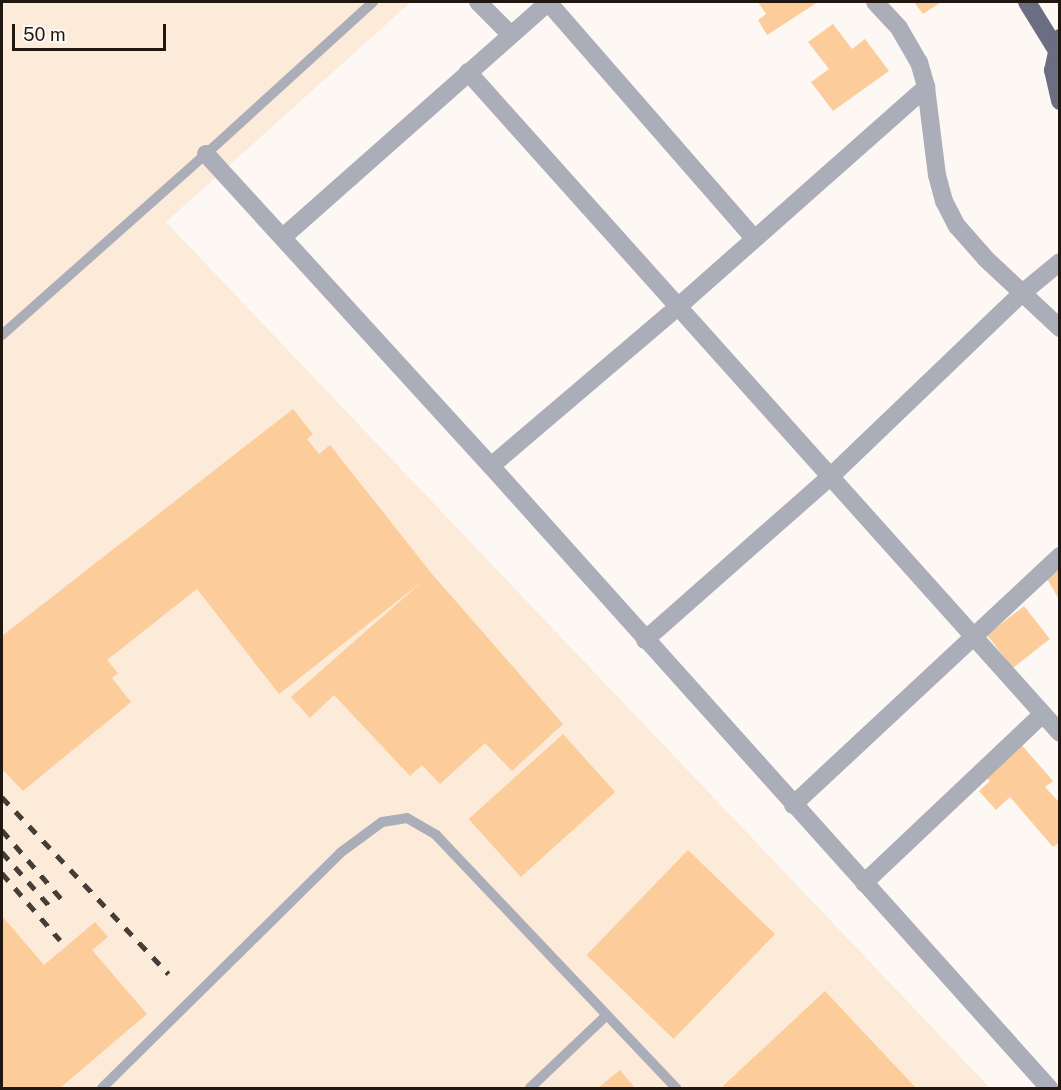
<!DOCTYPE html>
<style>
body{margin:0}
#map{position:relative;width:1061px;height:1090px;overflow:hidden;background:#fdf8f4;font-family:"Public Sans",sans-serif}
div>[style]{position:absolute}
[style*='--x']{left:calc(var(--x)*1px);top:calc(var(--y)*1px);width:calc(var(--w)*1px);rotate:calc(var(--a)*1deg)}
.built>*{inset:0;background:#fdebda}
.building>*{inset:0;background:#fccc9a;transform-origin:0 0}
.lane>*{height:10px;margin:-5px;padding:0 5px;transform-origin:5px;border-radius:5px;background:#abadb9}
.street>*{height:18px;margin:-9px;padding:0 9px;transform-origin:9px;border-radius:9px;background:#abadb9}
.primary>*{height:18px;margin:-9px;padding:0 9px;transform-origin:9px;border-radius:9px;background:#6b6d83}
.rail>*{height:4.5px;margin-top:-2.25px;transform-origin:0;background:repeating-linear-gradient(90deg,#453e36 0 10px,transparent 0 20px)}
span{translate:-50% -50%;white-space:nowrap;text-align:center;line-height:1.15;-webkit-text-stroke:6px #fdf8f4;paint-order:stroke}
.frame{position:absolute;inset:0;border:3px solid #201810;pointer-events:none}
.scale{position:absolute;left:12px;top:24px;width:154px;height:27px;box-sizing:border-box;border:3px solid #201810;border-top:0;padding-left:8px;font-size:18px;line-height:21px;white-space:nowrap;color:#201810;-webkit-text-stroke:4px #fdf8f4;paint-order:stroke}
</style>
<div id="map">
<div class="built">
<div style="clip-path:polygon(2px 2px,411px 2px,166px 222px,990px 1088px,2px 1088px)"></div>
</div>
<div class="building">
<div style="clip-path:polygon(758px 2px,818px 2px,767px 35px,758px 20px,766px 14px)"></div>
<div style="clip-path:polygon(914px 2px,941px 2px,923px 14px)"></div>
<div style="clip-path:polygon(833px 24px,852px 49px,865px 39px,889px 71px,833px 111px,811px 82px,829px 69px,808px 42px)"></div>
<div style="clip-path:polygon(293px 409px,313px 434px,307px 439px,319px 454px,330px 445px,432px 574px,563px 724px,512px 771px,485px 743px,440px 784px,422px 765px,410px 776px,334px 695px,310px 718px,291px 697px,423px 581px,279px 694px,197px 589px,107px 660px,118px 673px,112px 678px,131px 702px,23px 791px,2px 769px,2px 636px)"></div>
<div style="clip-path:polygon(1060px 570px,1060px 601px,1046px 577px)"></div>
<div style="left:1024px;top:606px;width:42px;height:47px;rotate:52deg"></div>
<div style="left:563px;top:734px;width:78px;height:127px;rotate:48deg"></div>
<div style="clip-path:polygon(1020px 743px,1053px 781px,1045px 787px,1060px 803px,1060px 842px,1053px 847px,1010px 797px,996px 810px,979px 791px,990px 781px,984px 775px)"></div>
<div style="left:688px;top:850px;width:121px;height:146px;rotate:44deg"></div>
<div style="clip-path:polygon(2px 916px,44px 965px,95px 922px,108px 937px,92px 950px,147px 1014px,60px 1088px,2px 1088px)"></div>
<div style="clip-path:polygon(825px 991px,916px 1088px,726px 1088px,723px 1086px)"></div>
<div style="clip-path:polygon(620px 1070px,635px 1088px,598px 1088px)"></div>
</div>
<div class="lane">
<div style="--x:2;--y:335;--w:273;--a:-41.6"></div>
<div style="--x:206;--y:154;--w:226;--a:-42.3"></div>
<div style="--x:102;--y:1088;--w:334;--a:-44.6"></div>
<div style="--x:340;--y:853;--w:52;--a:-36.4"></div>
<div style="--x:382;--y:822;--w:25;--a:-9"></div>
<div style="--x:407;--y:818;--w:34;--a:30"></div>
<div style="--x:436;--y:835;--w:349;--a:46.5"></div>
<div style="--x:530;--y:1088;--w:105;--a:-43.5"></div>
</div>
<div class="street">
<div style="--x:478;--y:2;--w:45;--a:45"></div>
<div style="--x:548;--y:2;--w:313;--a:48.9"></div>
<div style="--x:875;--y:2;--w:35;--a:47"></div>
<div style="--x:899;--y:28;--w:39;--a:60"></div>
<div style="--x:919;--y:62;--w:26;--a:74"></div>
<div style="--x:926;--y:87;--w:89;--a:82.9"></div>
<div style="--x:937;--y:175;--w:27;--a:75"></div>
<div style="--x:944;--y:201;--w:28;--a:63"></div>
<div style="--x:957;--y:226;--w:45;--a:48.6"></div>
<div style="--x:987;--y:260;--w:100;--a:43"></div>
<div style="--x:468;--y:72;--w:887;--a:48.15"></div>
<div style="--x:206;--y:154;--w:423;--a:47.6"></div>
<div style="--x:491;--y:466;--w:836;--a:48.1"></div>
<div style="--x:283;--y:237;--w:355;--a:-41.5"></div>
<div style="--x:491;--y:466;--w:248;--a:-40.4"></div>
<div style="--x:680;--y:305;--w:329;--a:-41.5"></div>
<div style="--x:645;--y:640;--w:245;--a:-41.4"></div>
<div style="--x:829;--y:478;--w:266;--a:-43.8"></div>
<div style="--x:1021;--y:294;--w:50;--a:-39.4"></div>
<div style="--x:793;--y:805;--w:365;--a:-43"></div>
<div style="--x:864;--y:883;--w:246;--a:-43.4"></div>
</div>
<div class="primary">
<div style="--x:1027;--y:2;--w:55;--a:58.3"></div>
<div style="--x:1060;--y:38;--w:33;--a:102"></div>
<div style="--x:1053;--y:70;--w:32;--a:77"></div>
</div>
<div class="rail">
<div style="--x:2;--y:797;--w:243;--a:46.7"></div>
<div style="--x:2;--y:830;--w:96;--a:49.2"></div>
<div style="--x:2;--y:852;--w:79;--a:48.6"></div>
<div style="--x:2;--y:873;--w:89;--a:49.1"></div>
</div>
<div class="frame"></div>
<div class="scale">50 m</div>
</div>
